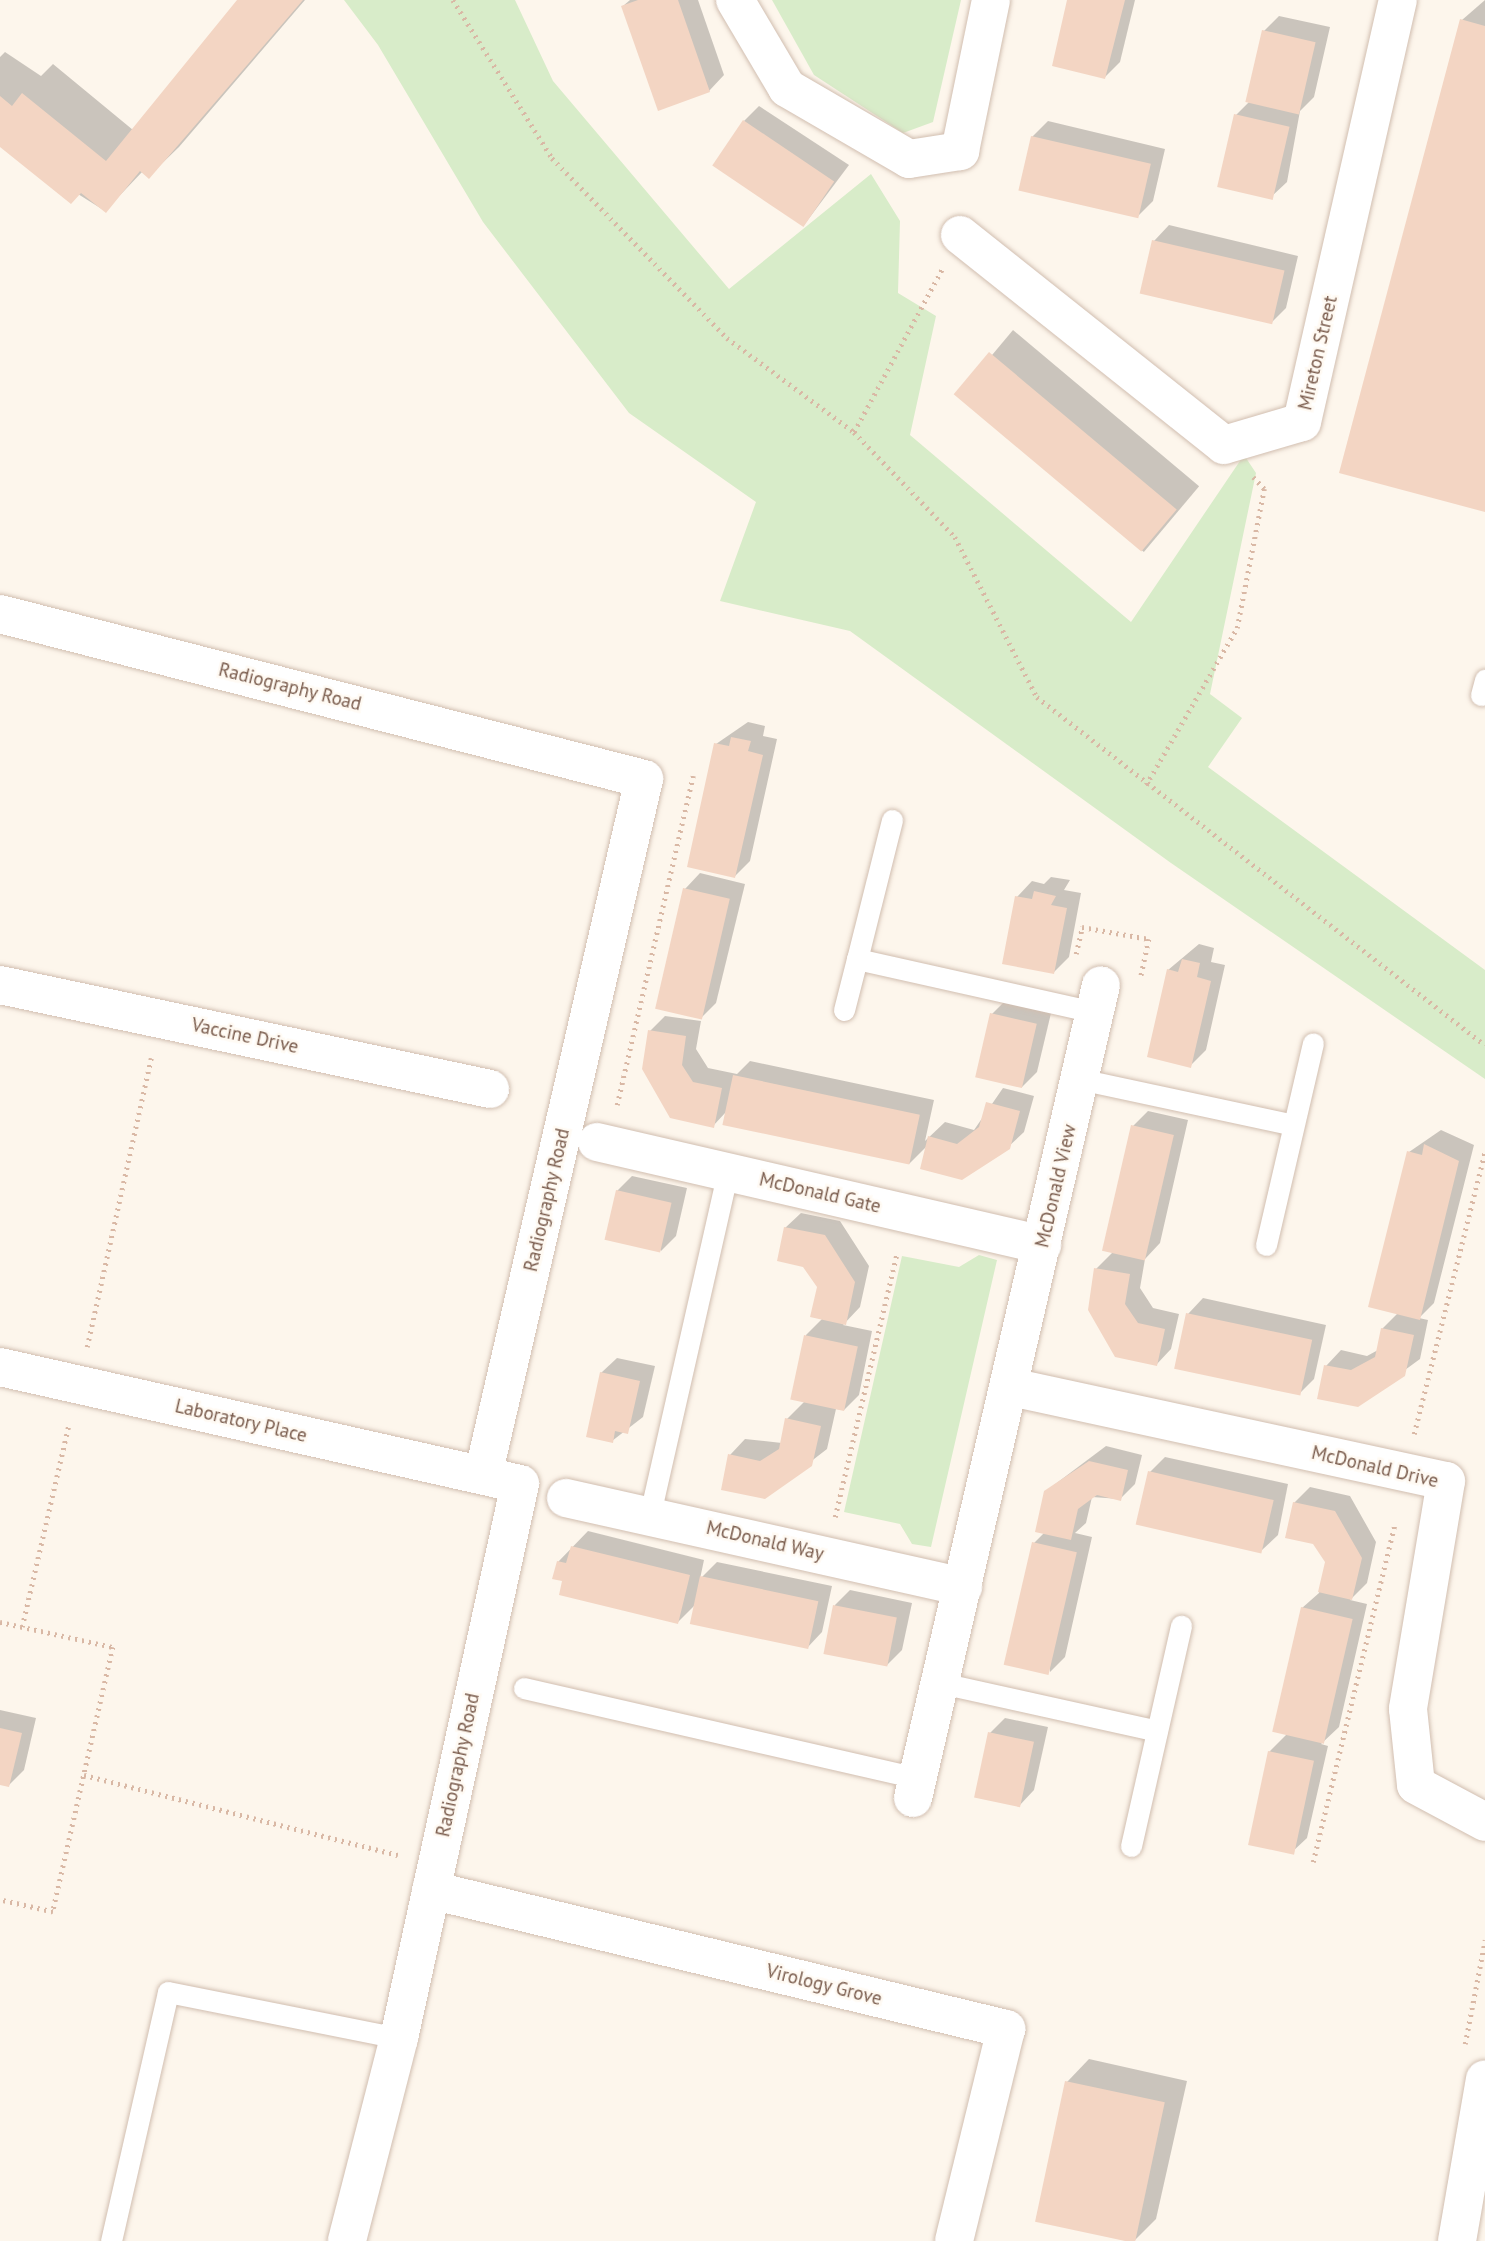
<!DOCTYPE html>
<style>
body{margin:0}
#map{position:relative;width:1485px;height:2241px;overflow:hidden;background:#fdf6ec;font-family:"PT Sans",sans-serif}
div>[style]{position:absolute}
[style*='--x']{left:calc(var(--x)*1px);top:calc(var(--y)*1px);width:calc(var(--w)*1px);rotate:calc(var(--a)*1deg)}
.green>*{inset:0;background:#d8ecc9}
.shadow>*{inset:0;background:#0003;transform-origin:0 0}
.building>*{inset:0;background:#f3d5c3;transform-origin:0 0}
.path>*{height:4.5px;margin-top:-2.25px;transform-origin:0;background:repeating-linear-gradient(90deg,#d9b8a5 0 2px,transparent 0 7px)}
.roads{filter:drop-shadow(0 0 2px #d1beb0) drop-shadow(0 0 2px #d1beb0)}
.lane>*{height:21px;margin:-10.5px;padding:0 10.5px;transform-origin:10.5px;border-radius:10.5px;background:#fff}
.street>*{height:38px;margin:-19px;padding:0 19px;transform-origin:19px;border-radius:19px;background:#fff}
span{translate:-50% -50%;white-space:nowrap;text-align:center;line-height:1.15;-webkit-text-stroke:5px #fffaf3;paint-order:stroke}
.street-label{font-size:19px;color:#7a5c4d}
</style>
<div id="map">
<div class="green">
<div style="clip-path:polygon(344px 0,515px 0,553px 81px,729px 289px,871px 174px,900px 221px,898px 293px,936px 316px,910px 435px,1131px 622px,1244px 455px,1256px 473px,1210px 694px,1242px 718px,1208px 767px,1485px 970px,1485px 1079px,1171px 863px,850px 631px,720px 601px,756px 502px,629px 413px,483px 222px,378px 45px)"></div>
<div style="clip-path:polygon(772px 0,961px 0,933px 122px,903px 133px,814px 75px)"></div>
<div style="clip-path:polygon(979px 1255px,997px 1260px,931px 1547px,912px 1544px,900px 1524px,844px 1512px,902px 1256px,959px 1267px)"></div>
</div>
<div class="shadow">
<div style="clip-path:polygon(239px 0,305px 0,179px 147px,149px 176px,143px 171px,105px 211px,0 145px,0 57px,5px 52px,41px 76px,53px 64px,133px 130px)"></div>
<div style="clip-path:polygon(630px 0,698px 0,724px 75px,709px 91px,623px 6px)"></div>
<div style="clip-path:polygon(1069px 0,1135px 0,1120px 62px,1105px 77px)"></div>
<div style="clip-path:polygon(1485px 0,1485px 510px,1462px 20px)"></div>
<div style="clip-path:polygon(1279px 16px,1330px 27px,1314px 97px,1300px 111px,1287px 182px,1271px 197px,1236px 115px,1250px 101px,1264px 31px)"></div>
<div style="clip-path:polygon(759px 106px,849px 165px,804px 225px,744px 121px)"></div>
<div style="clip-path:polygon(1048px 121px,1165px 149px,1153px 201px,1138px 216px,1032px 137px)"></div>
<div style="clip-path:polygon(1169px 225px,1298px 256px,1286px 308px,1271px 323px,1154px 241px)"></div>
<div style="left:1013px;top:330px;width:243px;height:86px;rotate:40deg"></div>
<div style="clip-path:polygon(748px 722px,765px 726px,763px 736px,777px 739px,750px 861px,735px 876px,716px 744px)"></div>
<div style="clip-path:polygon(700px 873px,745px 884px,716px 1003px,701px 1018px,685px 889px)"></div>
<div style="clip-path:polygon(1051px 877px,1070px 880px,1064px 890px,1081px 893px,1069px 957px,1054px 972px,1017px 897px,1032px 881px,1044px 884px)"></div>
<div style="clip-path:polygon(1199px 944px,1214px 948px,1211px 962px,1225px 965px,1206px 1050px,1190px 1066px,1168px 970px)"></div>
<div style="clip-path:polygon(1007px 999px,1052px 1009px,1037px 1072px,1022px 1087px,992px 1014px)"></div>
<div style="clip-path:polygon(665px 1016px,701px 1021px,696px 1049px,708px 1068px,737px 1074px,750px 1061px,934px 1100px,925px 1141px,945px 1122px,974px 1130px,1003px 1088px,1034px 1096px,1024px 1132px,1008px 1147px,928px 1145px,909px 1164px,726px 1112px,713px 1126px,650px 1031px)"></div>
<div style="clip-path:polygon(1148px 1111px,1188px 1120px,1160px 1243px,1145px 1259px,1140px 1288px,1153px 1308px,1179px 1314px,1171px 1349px,1156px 1365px,1096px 1269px,1114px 1251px,1133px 1126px)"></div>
<div style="clip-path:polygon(1441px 1130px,1474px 1145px,1434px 1303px,1419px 1318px,1428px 1320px,1420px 1359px,1357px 1405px,1326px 1366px,1341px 1350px,1367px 1356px,1378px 1350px,1382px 1329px,1398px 1313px,1409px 1152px)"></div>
<div style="clip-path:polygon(632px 1176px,687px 1188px,676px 1236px,661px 1251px,617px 1191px)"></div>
<div style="clip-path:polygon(801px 1213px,840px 1221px,869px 1266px,860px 1307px,843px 1325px,872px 1331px,859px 1395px,844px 1410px,836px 1409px,827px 1449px,765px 1497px,730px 1455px,745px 1439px,782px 1443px,787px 1419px,804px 1402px,806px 1335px,823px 1318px,819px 1287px,785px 1228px)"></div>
<div style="clip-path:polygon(1203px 1298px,1326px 1325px,1314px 1379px,1299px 1394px,1188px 1314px)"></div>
<div style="clip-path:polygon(617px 1358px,655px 1366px,643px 1417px,612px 1441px,601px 1373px)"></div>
<div style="clip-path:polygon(1106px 1446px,1142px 1455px,1135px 1484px,1120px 1499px,1092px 1497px,1086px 1523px,1075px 1533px,1092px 1537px,1065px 1657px,1050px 1672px,1034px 1543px,1045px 1532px,1046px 1491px)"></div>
<div style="clip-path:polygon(1165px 1457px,1288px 1484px,1278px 1535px,1262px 1550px,1150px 1472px)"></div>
<div style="clip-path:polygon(1310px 1487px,1350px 1496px,1376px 1542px,1367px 1583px,1350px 1600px,1367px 1604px,1339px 1727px,1321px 1744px,1328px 1746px,1307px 1838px,1291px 1853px,1269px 1752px,1287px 1734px,1302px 1608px,1319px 1593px,1327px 1562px,1294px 1503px)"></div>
<div style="clip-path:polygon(588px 1531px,704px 1560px,700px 1579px,717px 1562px,832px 1586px,822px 1632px,807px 1648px,696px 1604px,678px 1622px,564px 1580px,558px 1562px)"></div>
<div style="clip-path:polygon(850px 1590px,912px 1603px,902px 1650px,887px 1665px,826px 1652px,835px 1605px)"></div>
<div style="clip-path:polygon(0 1710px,36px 1718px,24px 1770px,9px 1785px,0 1784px)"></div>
<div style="clip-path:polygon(1005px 1718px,1048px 1727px,1034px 1790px,1019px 1806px,990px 1733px)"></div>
<div style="clip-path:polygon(1089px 2059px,1187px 2081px,1156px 2219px,1134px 2241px,1036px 2220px,1067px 2082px)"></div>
</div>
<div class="building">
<div style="clip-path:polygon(237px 0,303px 0,149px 179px,140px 171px,106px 213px,81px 193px,71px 204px,0 147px,0 96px,12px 106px,22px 93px,106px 161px)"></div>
<div style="clip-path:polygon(638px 0,678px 0,710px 92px,658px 111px,621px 6px)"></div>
<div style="clip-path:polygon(1067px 0,1125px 0,1105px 79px,1052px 66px)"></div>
<div style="clip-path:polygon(1460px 19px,1485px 26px,1485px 512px,1339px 473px)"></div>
<div style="left:1262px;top:30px;width:55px;height:74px;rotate:13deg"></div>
<div style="left:1234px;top:114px;width:57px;height:75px;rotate:13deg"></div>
<div style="left:743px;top:120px;width:110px;height:55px;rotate:34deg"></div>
<div style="left:1031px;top:136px;width:123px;height:56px;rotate:13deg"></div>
<div style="left:1152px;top:240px;width:136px;height:55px;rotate:13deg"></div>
<div style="left:989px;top:352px;width:245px;height:55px;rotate:40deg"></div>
<div style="clip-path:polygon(731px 737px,751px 741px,748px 751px,763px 755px,735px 878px,687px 867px,714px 743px,729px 746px)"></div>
<div style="left:683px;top:888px;width:48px;height:124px;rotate:13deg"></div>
<div style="clip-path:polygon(1034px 891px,1056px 896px,1051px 905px,1067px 908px,1054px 974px,1002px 964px,1015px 896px,1032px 899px)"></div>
<div style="clip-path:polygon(1182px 959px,1200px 963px,1197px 977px,1211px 981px,1191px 1068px,1147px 1057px,1167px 969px,1178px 972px)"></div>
<div style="left:990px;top:1013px;width:48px;height:66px;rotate:13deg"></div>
<div style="clip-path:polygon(648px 1030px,686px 1036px,682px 1065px,693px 1082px,722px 1088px,714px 1128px,670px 1118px,642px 1069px)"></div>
<div style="left:733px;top:1075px;width:191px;height:51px;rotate:12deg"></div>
<div style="clip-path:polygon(986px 1102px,1020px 1111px,1010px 1149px,962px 1180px,920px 1169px,928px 1136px,957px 1144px,979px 1127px)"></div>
<div style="left:1131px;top:1125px;width:44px;height:129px;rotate:13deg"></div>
<div style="clip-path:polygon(1424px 1144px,1459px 1161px,1420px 1320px,1368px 1307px,1407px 1151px,1422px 1155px)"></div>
<div style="left:616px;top:1190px;width:57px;height:51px;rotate:13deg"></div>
<div style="clip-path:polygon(784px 1227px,825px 1235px,855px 1282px,846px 1325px,810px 1317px,817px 1287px,803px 1267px,777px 1261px)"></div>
<div style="clip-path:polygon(1094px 1268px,1130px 1274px,1125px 1304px,1138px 1323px,1165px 1329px,1157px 1366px,1115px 1357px,1088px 1310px)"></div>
<div style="left:1186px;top:1313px;width:129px;height:57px;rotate:12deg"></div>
<div style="clip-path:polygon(1381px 1328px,1414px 1335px,1405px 1376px,1358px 1407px,1317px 1399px,1324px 1365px,1351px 1370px,1375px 1357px)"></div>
<div style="left:804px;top:1335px;width:55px;height:66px;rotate:12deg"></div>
<div style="clip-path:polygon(600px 1372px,640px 1381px,628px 1434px,615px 1431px,613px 1443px,586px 1437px)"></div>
<div style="clip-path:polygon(785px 1418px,821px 1426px,812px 1466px,765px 1499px,721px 1490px,728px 1454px,760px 1461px,779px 1449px)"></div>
<div style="clip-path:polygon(1089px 1461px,1128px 1470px,1121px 1501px,1097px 1495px,1078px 1509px,1071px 1540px,1035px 1532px,1044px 1491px)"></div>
<div style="left:1148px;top:1471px;width:129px;height:55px;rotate:13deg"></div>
<div style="clip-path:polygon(1293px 1502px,1335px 1511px,1362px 1558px,1352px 1600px,1318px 1592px,1325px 1562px,1313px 1544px,1285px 1538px)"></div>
<div style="left:1032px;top:1542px;width:46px;height:126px;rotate:13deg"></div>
<div style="clip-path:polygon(571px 1546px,690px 1575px,678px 1624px,559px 1595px,562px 1581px,552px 1579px,557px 1561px,566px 1563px)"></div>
<div style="left:700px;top:1576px;width:121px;height:49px;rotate:12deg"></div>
<div style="left:833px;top:1605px;width:65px;height:50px;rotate:11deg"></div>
<div style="left:1301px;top:1607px;width:53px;height:128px;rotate:13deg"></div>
<div style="clip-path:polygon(0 1728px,22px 1733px,9px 1787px,0 1785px)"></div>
<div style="left:988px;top:1732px;width:47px;height:67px;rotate:12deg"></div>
<div style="left:1268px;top:1751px;width:47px;height:96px;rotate:12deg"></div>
<div style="left:1065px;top:2081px;width:102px;height:144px;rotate:12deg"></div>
</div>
<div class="path">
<div style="--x:453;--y:0;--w:186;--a:57.9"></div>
<div style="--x:552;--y:158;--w:251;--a:45.8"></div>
<div style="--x:727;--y:338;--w:158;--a:36.5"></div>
<div style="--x:854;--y:432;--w:146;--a:46.1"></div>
<div style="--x:955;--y:537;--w:180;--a:62.9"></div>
<div style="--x:1037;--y:697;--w:567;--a:37.84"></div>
<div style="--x:854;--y:432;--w:185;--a:-61.6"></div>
<div style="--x:1146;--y:785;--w:181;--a:-59.9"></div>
<div style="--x:1237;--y:628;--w:142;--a:-79"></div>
<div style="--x:1264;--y:489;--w:16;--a:-133"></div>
<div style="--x:1076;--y:954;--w:28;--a:-77"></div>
<div style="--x:1082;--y:927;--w:68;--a:10.2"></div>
<div style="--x:1149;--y:939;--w:40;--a:102"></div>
<div style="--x:617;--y:1105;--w:338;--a:-77"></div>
<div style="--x:87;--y:1347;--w:296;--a:-77.5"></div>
<div style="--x:1414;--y:1434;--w:291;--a:-75.9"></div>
<div style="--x:835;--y:1517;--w:272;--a:-76.8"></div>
<div style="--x:0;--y:1622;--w:116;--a:12.5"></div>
<div style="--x:113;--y:1647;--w:272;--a:102.8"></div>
<div style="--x:53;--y:1912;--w:54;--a:-167.2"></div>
<div style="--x:22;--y:1627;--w:209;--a:-77"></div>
<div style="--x:84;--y:1775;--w:324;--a:14.3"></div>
<div style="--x:1313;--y:1862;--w:349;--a:-76.4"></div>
<div style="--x:1465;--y:2044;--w:106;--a:-79.1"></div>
</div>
<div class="roads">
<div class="lane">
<div style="--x:1481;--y:695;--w:16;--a:-75"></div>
<div style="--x:892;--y:820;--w:143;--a:104.1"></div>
<div style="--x:857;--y:959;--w:243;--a:12.6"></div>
<div style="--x:844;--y:1010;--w:53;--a:-75.7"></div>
<div style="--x:1079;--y:1079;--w:219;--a:12.1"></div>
<div style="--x:1266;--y:1245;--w:207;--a:-76.9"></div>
<div style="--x:650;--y:1514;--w:352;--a:-77.2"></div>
<div style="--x:941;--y:1683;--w:221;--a:12.5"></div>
<div style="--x:524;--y:1688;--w:404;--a:12.9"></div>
<div style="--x:1131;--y:1846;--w:226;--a:-77.2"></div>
<div style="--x:111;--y:2241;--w:255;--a:-77.1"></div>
<div style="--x:168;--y:1992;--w:236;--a:11.3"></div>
</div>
<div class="street">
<div style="--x:735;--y:0;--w:102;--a:59.4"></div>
<div style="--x:787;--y:88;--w:141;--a:30.2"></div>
<div style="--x:909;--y:159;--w:52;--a:-8.9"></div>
<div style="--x:960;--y:151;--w:154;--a:-78.4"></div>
<div style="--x:960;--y:235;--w:337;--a:38.5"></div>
<div style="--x:1224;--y:445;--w:81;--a:-16.4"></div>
<div style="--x:1302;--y:422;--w:433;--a:-77.2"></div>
<div style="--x:0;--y:614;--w:665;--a:14.37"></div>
<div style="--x:644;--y:779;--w:715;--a:103.01"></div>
<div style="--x:0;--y:985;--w:501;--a:11.98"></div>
<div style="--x:597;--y:1142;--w:457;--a:13"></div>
<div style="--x:0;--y:1367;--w:533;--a:12.68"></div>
<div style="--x:520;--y:1484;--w:567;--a:102.32"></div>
<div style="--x:399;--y:2038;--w:210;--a:104.4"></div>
<div style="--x:1011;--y:1387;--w:445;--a:12.2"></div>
<div style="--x:1446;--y:1481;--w:231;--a:99.5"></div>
<div style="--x:1408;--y:1709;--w:76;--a:84"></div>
<div style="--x:1416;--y:1785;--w:78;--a:28.2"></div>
<div style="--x:566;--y:1498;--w:407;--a:12.6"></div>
<div style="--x:913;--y:1798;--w:834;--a:-76.98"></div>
<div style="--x:431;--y:1890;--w:592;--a:13.59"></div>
<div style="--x:1006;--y:2029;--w:218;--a:103.8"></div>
<div style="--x:1457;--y:2241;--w:164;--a:-80.2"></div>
</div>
</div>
<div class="street-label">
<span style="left:1318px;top:353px;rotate:-77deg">Mireton Street</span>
<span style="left:290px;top:687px;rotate:14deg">Radiography Road</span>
<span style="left:245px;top:1036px;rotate:12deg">Vaccine Drive</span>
<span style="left:1056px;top:1186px;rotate:-77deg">McDonald View</span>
<span style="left:820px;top:1193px;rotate:13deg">McDonald Gate</span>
<span style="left:547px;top:1200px;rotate:-77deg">Radiography Road</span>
<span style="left:241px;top:1421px;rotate:13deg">Laboratory Place</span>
<span style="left:1375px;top:1467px;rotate:13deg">McDonald Drive</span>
<span style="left:765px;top:1541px;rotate:13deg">McDonald Way</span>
<span style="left:458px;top:1765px;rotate:-78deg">Radiography Road</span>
<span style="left:824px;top:1985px;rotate:14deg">Virology Grove</span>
</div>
</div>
